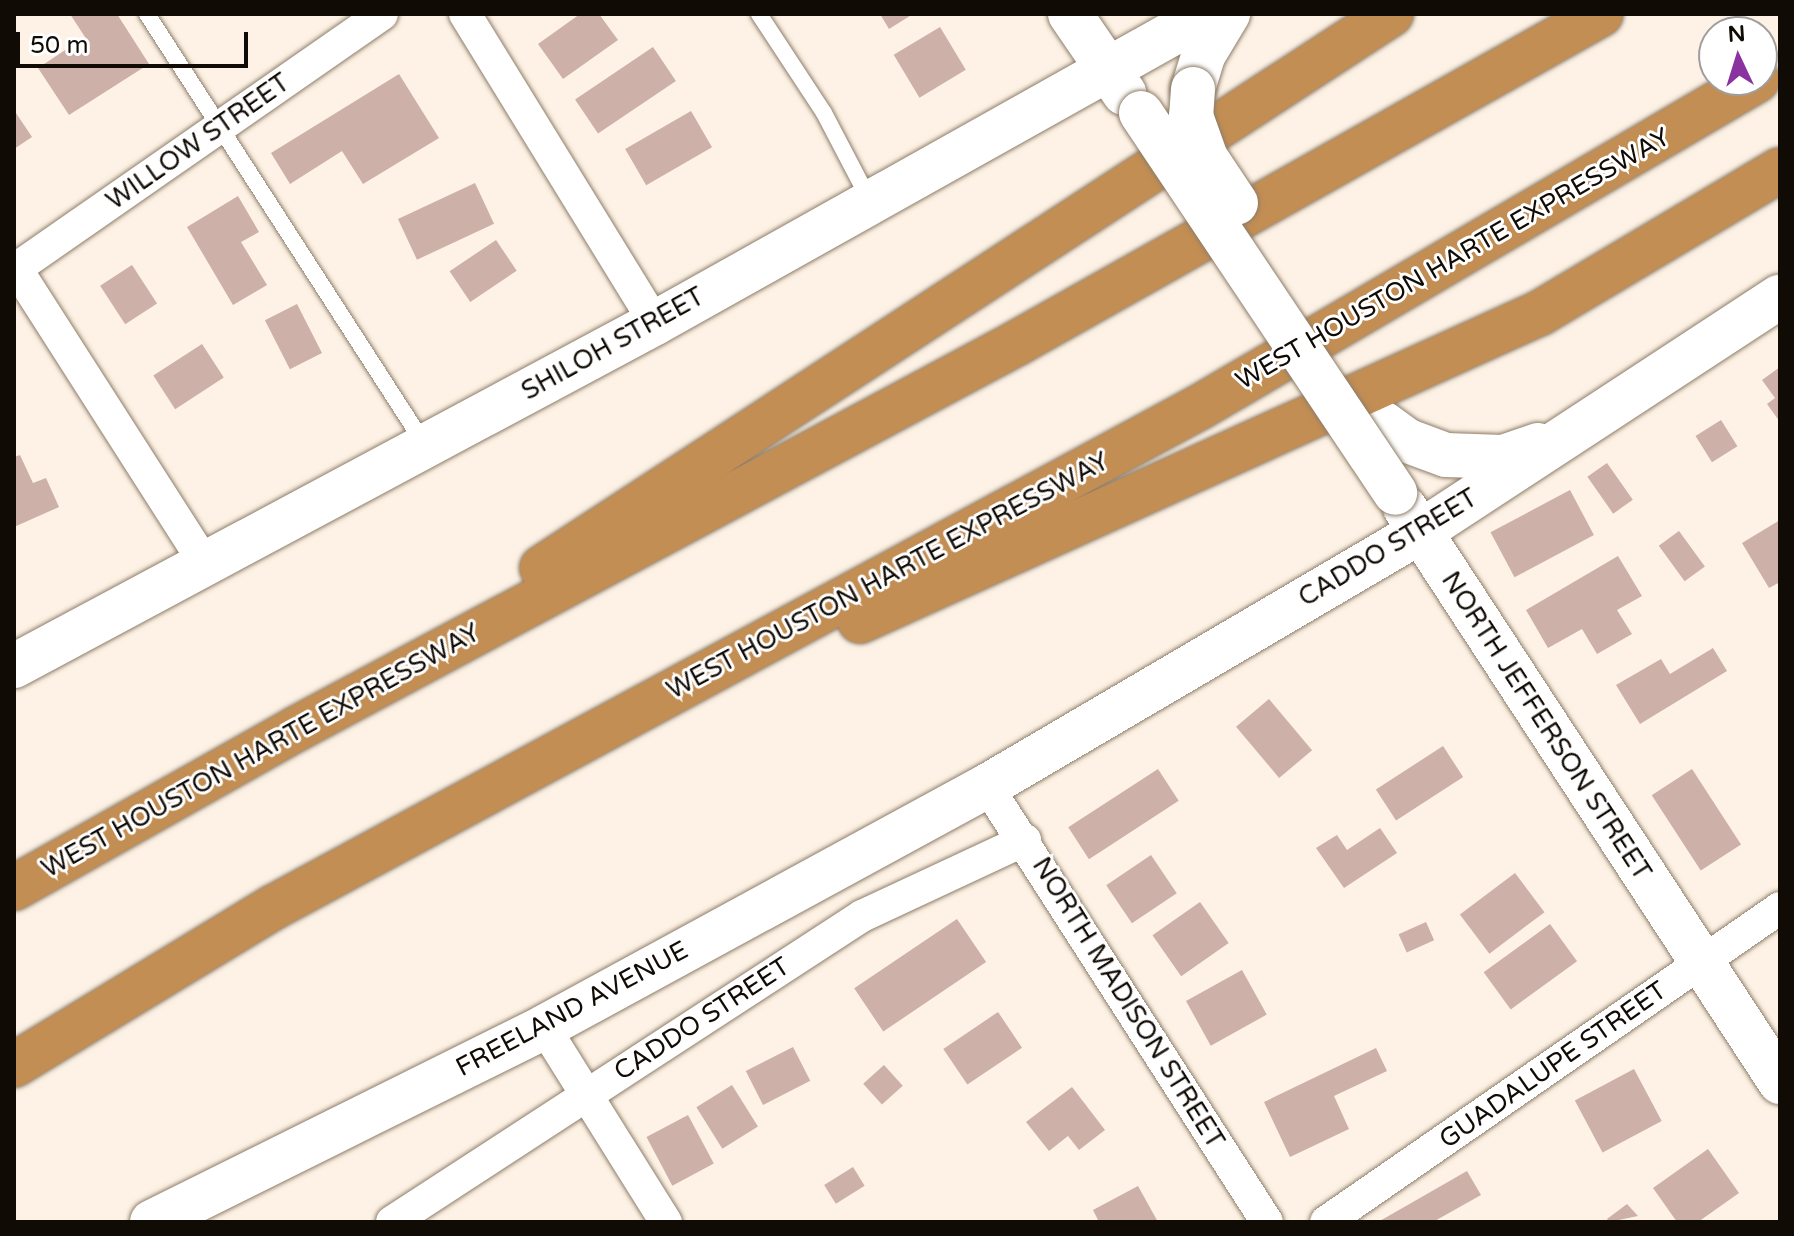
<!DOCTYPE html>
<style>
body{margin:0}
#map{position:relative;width:1794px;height:1236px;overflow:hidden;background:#fdf2e5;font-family:"Varela Round",sans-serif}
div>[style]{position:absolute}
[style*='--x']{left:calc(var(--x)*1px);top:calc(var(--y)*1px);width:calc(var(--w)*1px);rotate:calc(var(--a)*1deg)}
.building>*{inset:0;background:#cdb0a7;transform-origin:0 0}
.roads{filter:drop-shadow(0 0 2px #8e7d69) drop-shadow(0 0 2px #8e7d69)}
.lane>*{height:16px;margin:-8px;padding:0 8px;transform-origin:8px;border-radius:8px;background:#fff}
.street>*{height:32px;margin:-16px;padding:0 16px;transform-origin:16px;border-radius:16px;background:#fff}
.secondary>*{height:44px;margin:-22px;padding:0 22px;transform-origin:22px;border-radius:22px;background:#fff}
.highway>*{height:44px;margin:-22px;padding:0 22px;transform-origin:22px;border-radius:22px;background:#c38e53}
.bridges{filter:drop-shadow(0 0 2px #8e7d69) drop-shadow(0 0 2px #8e7d69)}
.secondary-bridge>*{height:44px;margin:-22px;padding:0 22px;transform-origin:22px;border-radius:22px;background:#fff}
span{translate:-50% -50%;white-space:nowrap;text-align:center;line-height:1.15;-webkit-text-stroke:6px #fff;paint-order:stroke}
.street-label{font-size:26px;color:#110b05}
.frame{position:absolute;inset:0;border:16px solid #110b05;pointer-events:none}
.north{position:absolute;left:1698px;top:16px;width:80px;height:80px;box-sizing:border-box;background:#fff;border:2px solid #a09d9b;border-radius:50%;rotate:356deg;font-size:22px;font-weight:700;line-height:32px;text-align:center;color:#110b05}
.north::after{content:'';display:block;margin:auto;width:28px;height:36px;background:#8a33a0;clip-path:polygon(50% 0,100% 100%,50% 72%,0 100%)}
.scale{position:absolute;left:16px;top:32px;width:232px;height:36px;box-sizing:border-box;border:4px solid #110b05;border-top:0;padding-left:10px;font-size:24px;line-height:28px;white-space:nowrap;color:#110b05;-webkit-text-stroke:6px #fff;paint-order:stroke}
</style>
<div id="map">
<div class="building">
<div style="clip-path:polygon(70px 14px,117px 14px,149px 64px,69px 115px,38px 68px,85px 37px)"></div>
<div style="clip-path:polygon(580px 14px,599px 14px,618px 40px,563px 79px,538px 44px)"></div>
<div style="clip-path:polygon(880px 14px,913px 14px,889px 29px)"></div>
<div style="left:940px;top:27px;width:50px;height:54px;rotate:59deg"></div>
<div style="left:653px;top:47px;width:41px;height:94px;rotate:56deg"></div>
<div style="clip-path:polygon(399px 74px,439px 138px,363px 184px,342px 151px,290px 184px,271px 153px)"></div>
<div style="clip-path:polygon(14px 110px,32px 137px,14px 149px)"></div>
<div style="left:691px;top:111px;width:42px;height:76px;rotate:60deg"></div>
<div style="left:475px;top:183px;width:45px;height:85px;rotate:65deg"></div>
<div style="clip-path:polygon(238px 196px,259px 232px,241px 242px,267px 285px,233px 305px,187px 227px)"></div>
<div style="left:496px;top:240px;width:37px;height:56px;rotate:56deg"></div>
<div style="left:132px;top:265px;width:46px;height:38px;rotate:57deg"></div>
<div style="left:297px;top:304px;width:55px;height:36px;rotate:63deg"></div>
<div style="left:202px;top:344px;width:40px;height:58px;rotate:57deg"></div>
<div style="clip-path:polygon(1780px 367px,1780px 422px,1767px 404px,1775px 398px,1762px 380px)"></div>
<div style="left:1721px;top:420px;width:31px;height:30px;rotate:58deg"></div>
<div style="clip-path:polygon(20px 455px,33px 483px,46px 478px,59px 507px,14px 527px,14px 457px)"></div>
<div style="left:1607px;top:463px;width:45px;height:24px;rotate:55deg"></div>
<div style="left:1570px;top:490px;width:51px;height:90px;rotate:62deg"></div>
<div style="clip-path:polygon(1780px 520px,1780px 582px,1769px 588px,1742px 543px)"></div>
<div style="left:1679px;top:531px;width:44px;height:25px;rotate:54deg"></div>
<div style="clip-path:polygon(1618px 556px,1642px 596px,1617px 610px,1632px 634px,1597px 654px,1582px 629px,1548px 648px,1526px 610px)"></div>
<div style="clip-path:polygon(1713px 648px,1727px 671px,1640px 724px,1616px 685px,1661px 659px,1670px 674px)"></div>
<div style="left:1269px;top:699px;width:67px;height:43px;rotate:50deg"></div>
<div style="left:1443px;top:746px;width:37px;height:80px;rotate:57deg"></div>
<div style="left:1158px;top:769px;width:38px;height:107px;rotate:57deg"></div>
<div style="left:1692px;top:769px;width:90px;height:48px;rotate:57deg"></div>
<div style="clip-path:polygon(1380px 828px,1397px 853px,1344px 888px,1316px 848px,1337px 835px,1347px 850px)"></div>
<div style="left:1151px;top:855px;width:46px;height:54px;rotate:56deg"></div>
<div style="left:1515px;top:873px;width:49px;height:69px;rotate:53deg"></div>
<div style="left:1200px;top:902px;width:50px;height:58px;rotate:55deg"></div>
<div style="left:957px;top:919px;width:52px;height:124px;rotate:56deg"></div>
<div style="left:1426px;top:922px;width:20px;height:30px;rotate:66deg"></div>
<div style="left:1550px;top:924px;width:46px;height:82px;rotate:54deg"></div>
<div style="left:1242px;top:970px;width:51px;height:64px;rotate:61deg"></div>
<div style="left:998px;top:1012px;width:43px;height:66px;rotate:56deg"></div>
<div style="left:793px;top:1047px;width:38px;height:53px;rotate:63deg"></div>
<div style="clip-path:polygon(1376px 1048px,1387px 1071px,1334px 1096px,1349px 1129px,1290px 1157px,1264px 1102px)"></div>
<div style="left:884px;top:1065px;width:28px;height:28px;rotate:48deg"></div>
<div style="left:1634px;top:1069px;width:59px;height:67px;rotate:62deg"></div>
<div style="left:732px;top:1085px;width:49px;height:42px;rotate:58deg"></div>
<div style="clip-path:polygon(1072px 1087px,1105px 1130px,1079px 1150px,1068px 1136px,1049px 1151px,1026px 1122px)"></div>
<div style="left:688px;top:1115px;width:55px;height:47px;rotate:62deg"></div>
<div style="clip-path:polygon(1708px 1149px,1739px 1193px,1698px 1222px,1677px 1222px,1653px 1188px)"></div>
<div style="left:853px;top:1167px;width:22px;height:34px;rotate:58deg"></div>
<div style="clip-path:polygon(1467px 1171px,1481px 1195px,1433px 1222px,1378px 1222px)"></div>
<div style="clip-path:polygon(1138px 1186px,1158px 1222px,1099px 1222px,1093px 1210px)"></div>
<div style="clip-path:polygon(1627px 1204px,1638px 1216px,1609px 1222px,1607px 1219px)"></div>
</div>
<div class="roads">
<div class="lane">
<div style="--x:147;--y:14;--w:513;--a:57.18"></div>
<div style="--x:759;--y:14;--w:118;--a:56.7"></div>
<div style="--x:824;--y:113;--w:99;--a:62.4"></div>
</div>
<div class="street">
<div style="--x:465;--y:14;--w:363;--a:58.4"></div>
<div style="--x:14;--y:265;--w:356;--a:57.4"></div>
<div style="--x:14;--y:270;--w:448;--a:-34.8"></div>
<div style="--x:987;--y:786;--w:518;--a:57.29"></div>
<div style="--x:544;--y:1027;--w:230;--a:58"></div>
<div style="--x:392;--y:1222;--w:561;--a:-33.07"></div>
<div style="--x:862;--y:916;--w:180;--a:-25"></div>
<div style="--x:1326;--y:1222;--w:552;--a:-34.67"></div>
</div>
<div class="secondary">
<div style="--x:1070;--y:14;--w:96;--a:55.6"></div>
<div style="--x:1193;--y:89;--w:37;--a:-73"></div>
<div style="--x:1204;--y:54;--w:47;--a:-59"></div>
<div style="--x:1383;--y:423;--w:31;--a:36"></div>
<div style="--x:1408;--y:441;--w:40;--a:20.2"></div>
<div style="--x:1446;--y:455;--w:57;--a:2"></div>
<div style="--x:1503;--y:457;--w:37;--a:-19"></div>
<div style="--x:1405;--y:508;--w:686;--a:56.84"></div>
<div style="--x:14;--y:666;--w:727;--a:-28.15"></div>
<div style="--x:655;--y:323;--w:633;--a:-29.24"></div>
<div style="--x:152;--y:1222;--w:438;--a:-26.4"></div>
<div style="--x:544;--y:1027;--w:504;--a:-28.55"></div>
<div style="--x:987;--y:786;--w:502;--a:-30.4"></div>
<div style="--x:1420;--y:532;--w:430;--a:-33.2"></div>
</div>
<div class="highway">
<div style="--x:542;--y:568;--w:1014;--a:-33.13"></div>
<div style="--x:860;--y:621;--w:747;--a:-24.37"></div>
<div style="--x:1540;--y:313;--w:279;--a:-30.8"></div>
<div style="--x:14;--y:888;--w:324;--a:-29.4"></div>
<div style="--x:296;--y:729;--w:818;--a:-28.16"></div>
<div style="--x:1017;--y:343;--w:670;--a:-29.4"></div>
<div style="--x:14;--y:1065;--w:304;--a:-31.3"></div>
<div style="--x:274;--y:907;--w:1052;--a:-28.37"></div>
<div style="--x:1200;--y:407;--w:646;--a:-30.42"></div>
</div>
</div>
<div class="bridges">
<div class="secondary-bridge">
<div style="--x:1193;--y:89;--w:27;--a:94"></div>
<div style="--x:1191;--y:116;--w:45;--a:70.3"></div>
<div style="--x:1206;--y:158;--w:54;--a:56.3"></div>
<div style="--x:1141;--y:113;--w:457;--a:56.2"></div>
</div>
</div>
<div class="street-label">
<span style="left:198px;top:142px;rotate:-35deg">WILLOW STREET</span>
<span style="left:1453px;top:259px;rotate:-30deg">WEST HOUSTON HARTE EXPRESSWAY</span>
<span style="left:613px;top:344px;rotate:-29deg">SHILOH STREET</span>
<span style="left:1388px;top:548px;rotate:-31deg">CADDO STREET</span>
<span style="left:888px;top:576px;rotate:-28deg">WEST HOUSTON HARTE EXPRESSWAY</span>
<span style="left:1546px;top:726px;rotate:57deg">NORTH JEFFERSON STREET</span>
<span style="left:261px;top:751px;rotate:-29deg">WEST HOUSTON HARTE EXPRESSWAY</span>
<span style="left:1128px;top:1003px;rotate:58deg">NORTH MADISON STREET</span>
<span style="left:572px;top:1009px;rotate:-28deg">FREELAND AVENUE</span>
<span style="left:702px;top:1019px;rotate:-33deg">CADDO STREET</span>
<span style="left:1553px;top:1065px;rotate:-35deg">GUADALUPE STREET</span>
</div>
<div class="frame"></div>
<div class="north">N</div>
<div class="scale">50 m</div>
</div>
